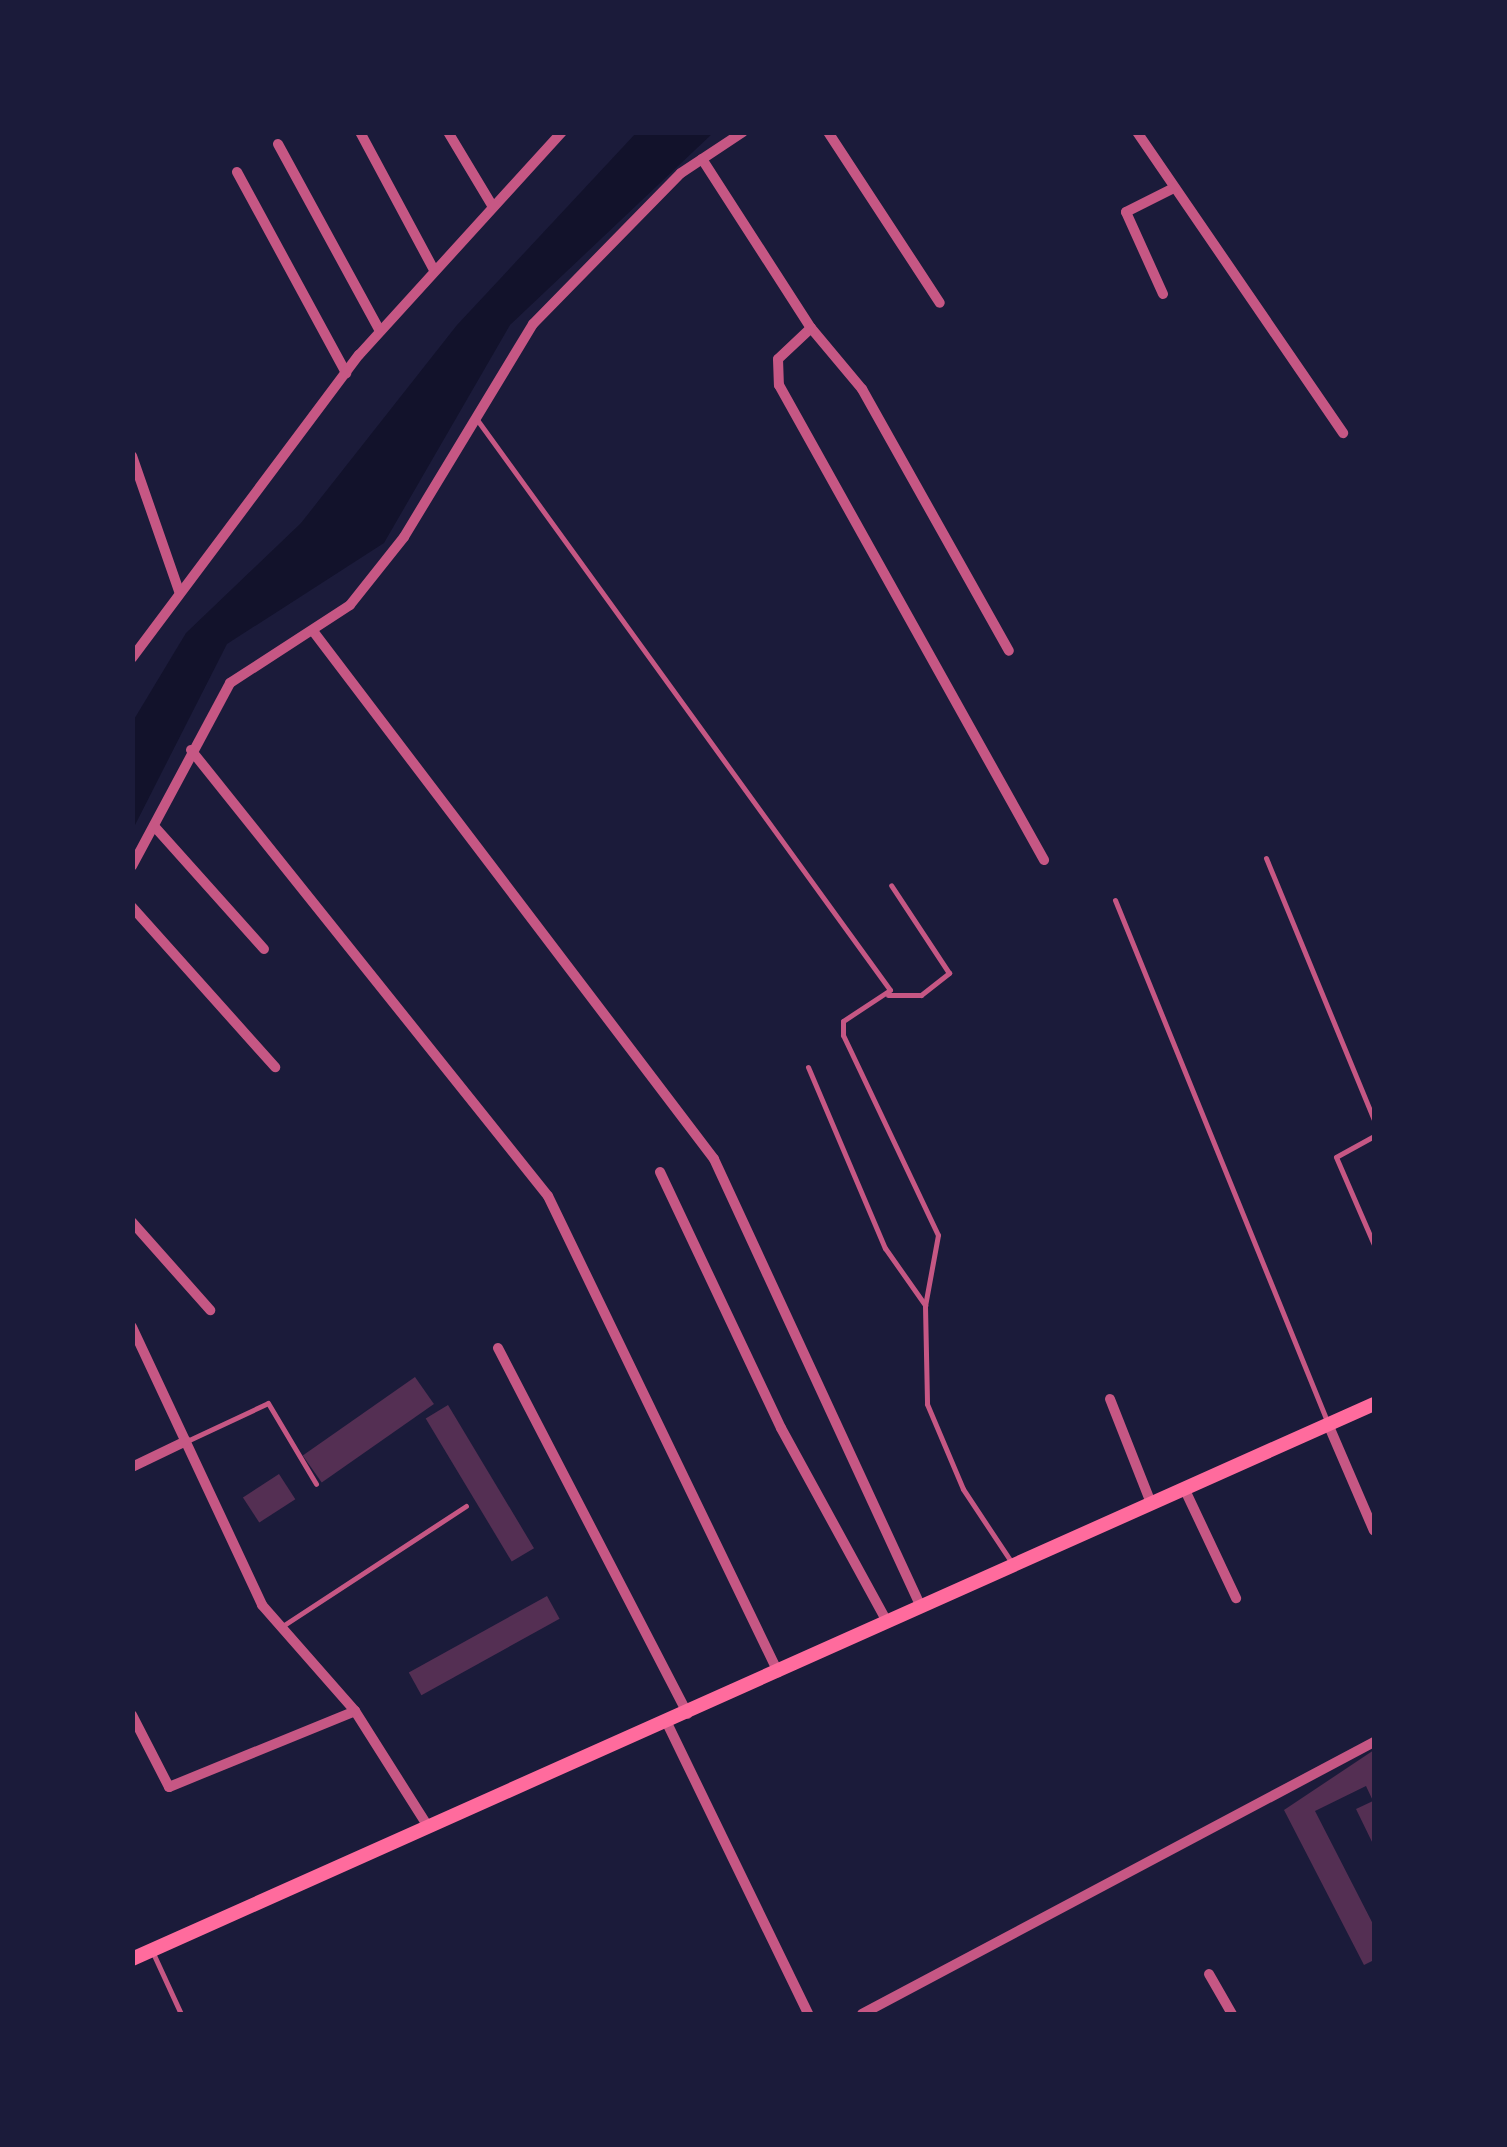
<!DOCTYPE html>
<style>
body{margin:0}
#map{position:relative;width:1507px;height:2147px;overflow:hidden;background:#1b1b3a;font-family:"DM Sans",sans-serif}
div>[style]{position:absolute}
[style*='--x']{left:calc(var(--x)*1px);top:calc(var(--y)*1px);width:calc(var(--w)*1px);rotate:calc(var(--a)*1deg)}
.water>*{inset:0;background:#12122b}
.building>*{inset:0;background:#542f53;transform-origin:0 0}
.service>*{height:5px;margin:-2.5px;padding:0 2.5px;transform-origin:2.5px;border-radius:2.5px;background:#c65784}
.minor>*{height:10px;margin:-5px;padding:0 5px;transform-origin:5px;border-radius:5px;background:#c65784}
.secondary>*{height:14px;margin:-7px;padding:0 7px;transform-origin:7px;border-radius:7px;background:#ff6b9d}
span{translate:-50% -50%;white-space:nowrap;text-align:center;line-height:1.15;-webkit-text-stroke:8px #1b1b3a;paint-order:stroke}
.frame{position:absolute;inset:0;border:135px solid #1b1b3a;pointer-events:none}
</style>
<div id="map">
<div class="water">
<div style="clip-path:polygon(636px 133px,713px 133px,510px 325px,384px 543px,227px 644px,133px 829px,133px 721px,186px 633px,301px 523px,457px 325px)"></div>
</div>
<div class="building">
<div style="left:415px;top:1377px;width:33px;height:137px;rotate:55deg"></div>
<div style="left:448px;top:1405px;width:167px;height:26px;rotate:59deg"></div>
<div style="left:279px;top:1474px;width:30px;height:43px;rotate:57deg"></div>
<div style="left:547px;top:1596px;width:26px;height:158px;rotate:61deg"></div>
<div style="clip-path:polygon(1374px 1750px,1374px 1846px,1356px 1809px,1373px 1801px,1366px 1786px,1315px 1811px,1374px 1926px,1374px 1960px,1364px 1965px,1284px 1810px)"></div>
</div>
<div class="service">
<div style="--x:478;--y:421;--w:702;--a:54.09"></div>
<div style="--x:890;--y:990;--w:56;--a:146.6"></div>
<div style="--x:843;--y:1021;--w:14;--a:90"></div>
<div style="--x:843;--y:1035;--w:221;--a:64.6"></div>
<div style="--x:938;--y:1235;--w:72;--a:100.4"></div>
<div style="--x:925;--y:1306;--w:98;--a:88.8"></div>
<div style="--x:927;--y:1404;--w:92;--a:67"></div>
<div style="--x:963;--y:1489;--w:89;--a:56.5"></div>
<div style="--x:1266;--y:858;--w:283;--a:67.6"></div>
<div style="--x:1115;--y:900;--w:562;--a:67.86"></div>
<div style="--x:888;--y:995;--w:33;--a:0"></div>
<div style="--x:921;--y:995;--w:36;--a:-38"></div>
<div style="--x:949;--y:973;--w:105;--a:-123.4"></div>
<div style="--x:808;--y:1067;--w:197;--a:67"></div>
<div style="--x:885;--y:1248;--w:70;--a:54.9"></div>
<div style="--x:1374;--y:1136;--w:43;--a:151.1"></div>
<div style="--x:1336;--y:1157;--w:96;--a:66.6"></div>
<div style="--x:187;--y:1441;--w:89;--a:-25.1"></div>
<div style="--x:268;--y:1403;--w:94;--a:59.3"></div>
<div style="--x:281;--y:1627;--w:221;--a:-33.2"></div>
<div style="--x:153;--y:1953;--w:67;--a:65.3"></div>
</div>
<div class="minor">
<div style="--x:360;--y:132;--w:157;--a:61.8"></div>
<div style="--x:448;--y:132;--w:87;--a:59"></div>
<div style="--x:828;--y:132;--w:204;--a:56.8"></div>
<div style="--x:1137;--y:132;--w:365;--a:55.6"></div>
<div style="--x:278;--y:144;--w:213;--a:61.4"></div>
<div style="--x:702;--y:159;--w:201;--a:57.2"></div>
<div style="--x:811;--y:328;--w:80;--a:50.1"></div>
<div style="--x:862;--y:389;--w:300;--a:60.7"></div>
<div style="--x:237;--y:172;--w:229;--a:61.5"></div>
<div style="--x:1163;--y:294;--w:90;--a:-114.3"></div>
<div style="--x:1126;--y:212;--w:54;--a:-26.6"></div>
<div style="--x:811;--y:328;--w:45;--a:136.8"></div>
<div style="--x:778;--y:359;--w:26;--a:88"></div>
<div style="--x:779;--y:385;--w:544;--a:60.84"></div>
<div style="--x:132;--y:456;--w:143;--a:70.8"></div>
<div style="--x:313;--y:631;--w:663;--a:52.78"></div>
<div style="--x:714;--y:1159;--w:494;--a:65.2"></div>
<div style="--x:132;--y:658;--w:379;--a:-53.2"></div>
<div style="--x:359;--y:355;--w:302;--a:-47.7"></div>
<div style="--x:191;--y:750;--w:571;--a:51.32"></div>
<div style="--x:548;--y:1196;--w:529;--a:64.21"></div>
<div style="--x:154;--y:826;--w:165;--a:48.2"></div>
<div style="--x:132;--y:866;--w:208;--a:-61.8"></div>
<div style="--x:230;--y:683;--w:143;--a:-33"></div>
<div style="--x:350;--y:605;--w:87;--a:-51.5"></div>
<div style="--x:404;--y:537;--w:249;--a:-58.8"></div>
<div style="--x:533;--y:324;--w:211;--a:-45.6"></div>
<div style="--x:681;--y:173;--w:74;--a:-33.5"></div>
<div style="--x:132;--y:907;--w:215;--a:48.2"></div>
<div style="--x:660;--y:1172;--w:283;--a:64.7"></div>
<div style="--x:781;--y:1428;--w:221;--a:61.3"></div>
<div style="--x:132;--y:1222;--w:118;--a:48.4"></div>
<div style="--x:132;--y:1327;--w:307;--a:64.9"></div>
<div style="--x:262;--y:1605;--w:141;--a:48.7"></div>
<div style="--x:355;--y:1711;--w:138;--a:57.7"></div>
<div style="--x:498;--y:1348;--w:412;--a:62.6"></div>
<div style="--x:1110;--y:1399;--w:112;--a:68.5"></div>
<div style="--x:1328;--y:1424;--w:116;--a:66.7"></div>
<div style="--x:132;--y:1467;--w:60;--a:-25.7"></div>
<div style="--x:1184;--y:1488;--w:122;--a:64.7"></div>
<div style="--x:132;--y:1715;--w:81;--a:62.8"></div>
<div style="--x:169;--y:1787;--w:201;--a:-22.2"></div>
<div style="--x:667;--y:1723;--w:323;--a:64.1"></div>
<div style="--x:1209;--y:1974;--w:46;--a:60.1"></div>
<div style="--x:862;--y:2014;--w:580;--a:-27.98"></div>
</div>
<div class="secondary">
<div style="--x:132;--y:1959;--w:1360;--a:-24.08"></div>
</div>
<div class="frame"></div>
</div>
